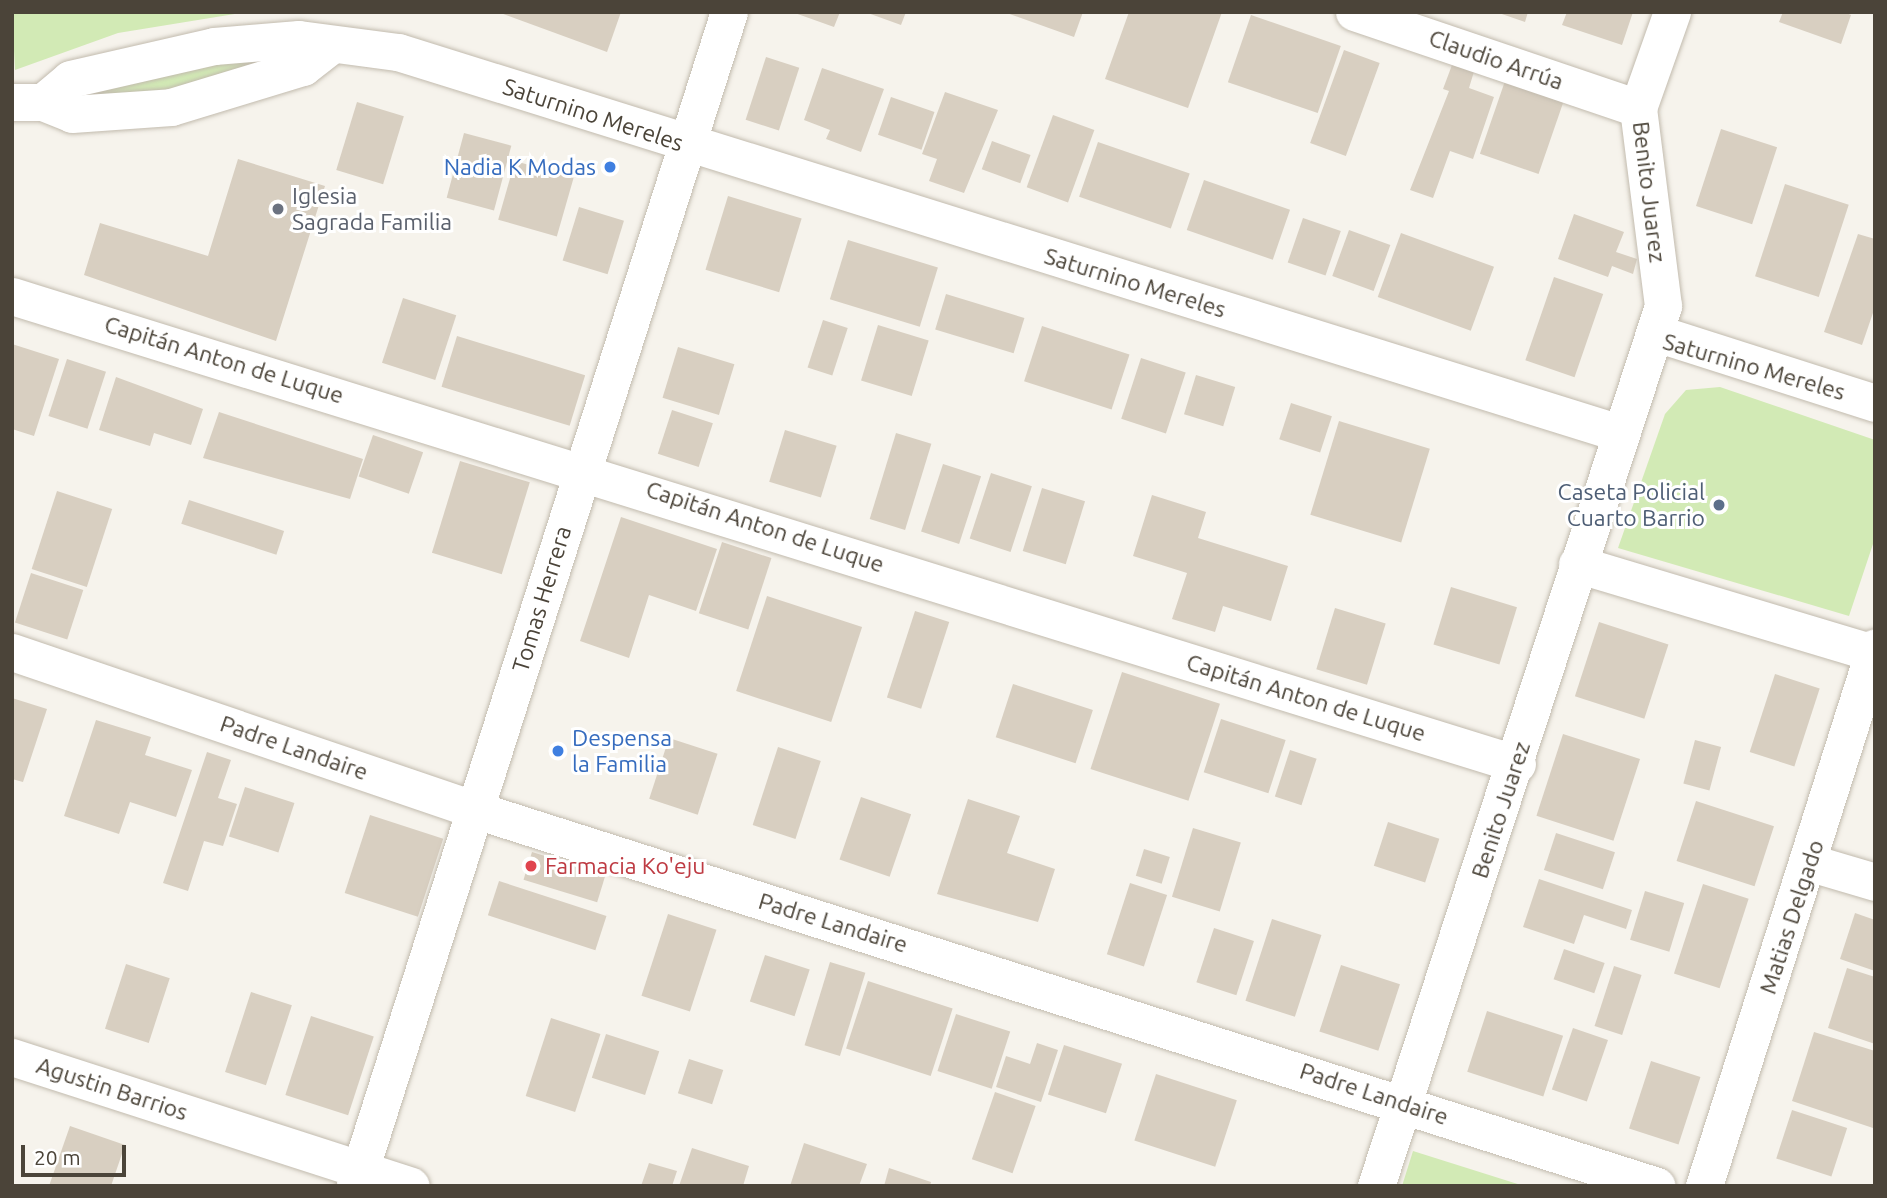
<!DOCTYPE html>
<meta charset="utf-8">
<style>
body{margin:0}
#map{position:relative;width:1887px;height:1198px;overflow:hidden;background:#f6f3ec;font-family:Ubuntu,sans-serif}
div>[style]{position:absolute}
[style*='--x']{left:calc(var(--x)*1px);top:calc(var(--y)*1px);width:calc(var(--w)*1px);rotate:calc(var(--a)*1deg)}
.green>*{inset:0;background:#d2eab5}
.building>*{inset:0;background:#d8cfc1;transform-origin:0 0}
.roads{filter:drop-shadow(0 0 2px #c2bbae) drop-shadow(0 0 2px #c2bbae)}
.minor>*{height:37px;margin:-18.5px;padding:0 18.5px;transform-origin:18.5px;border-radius:18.5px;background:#fff}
.dots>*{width:19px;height:19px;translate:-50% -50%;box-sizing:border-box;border:4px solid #fff;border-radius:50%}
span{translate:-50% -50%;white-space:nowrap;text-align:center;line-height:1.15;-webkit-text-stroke:6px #fff;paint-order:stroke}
.street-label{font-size:23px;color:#4b4439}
.shop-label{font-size:23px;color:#366cbe}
.right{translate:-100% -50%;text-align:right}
.left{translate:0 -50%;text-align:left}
.worship-label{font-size:23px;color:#5b616d}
.service-label{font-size:23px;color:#4e5e75}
.health-label{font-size:23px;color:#be3a42}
.frame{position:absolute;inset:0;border:14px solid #4b4439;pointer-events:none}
.scale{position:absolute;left:21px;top:1145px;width:105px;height:32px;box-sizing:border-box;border:4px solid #4b4439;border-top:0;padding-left:9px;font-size:21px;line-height:24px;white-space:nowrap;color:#4b4439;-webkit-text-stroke:5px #fff;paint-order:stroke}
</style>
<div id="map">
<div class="green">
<div style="clip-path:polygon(12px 12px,247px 12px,118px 33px,15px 70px)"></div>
<div style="clip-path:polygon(306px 48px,175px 95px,70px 102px,66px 93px,164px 68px)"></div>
<div style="clip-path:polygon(1720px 387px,1875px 440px,1875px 538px,1849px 616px,1618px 548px,1665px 414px,1686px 390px)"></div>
<div style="clip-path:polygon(1413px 1151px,1524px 1186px,1402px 1186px)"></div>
</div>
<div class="building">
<div style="clip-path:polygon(498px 12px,621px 12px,607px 52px)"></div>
<div style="clip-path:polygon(792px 12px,840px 12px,834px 27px)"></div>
<div style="clip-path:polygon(865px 12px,906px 12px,901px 25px)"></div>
<div style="clip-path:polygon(1004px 12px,1083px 12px,1074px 37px)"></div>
<div style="clip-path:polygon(1129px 12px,1222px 12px,1188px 108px,1105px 79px)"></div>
<div style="clip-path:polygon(1496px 12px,1528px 12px,1525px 22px)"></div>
<div style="clip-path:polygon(1567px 12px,1633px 12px,1622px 45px,1562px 25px)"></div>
<div style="clip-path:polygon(1783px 12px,1844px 12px,1851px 15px,1841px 44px,1779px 22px)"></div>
<div style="left:1251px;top:15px;width:95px;height:71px;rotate:19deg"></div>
<div style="left:1344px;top:50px;width:38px;height:99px;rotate:20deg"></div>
<div style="left:766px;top:57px;width:35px;height:66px;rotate:18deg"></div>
<div style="clip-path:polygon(1455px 57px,1476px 65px,1469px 88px,1494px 97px,1473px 159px,1450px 151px,1433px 198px,1410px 190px,1449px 91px,1443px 89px)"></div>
<div style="clip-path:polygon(822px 68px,884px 89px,861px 152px,826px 139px,830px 130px,804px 120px)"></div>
<div style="left:1505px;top:81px;width:62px;height:77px;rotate:19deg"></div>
<div style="clip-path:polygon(945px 92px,998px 110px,964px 193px,929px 181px,937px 159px,922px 154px)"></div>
<div style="left:891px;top:97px;width:46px;height:40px;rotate:19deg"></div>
<div style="left:357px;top:102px;width:49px;height:71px;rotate:17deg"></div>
<div style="left:1053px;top:115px;width:44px;height:77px;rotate:20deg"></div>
<div style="left:1721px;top:129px;width:59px;height:81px;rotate:18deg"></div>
<div style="left:464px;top:133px;width:49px;height:67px;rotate:15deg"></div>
<div style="left:992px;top:141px;width:41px;height:30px;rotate:20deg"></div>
<div style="left:1098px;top:142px;width:97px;height:58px;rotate:19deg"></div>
<div style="clip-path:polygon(238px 159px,325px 186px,276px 341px,84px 275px,100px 223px,208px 256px)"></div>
<div style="left:515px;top:161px;width:61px;height:61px;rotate:16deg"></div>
<div style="left:1204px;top:180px;width:91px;height:53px;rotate:19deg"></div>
<div style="left:1785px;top:184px;width:67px;height:97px;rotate:18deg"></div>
<div style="left:728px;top:196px;width:77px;height:77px;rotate:17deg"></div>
<div style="left:579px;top:207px;width:47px;height:56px;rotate:17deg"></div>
<div style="clip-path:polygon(1574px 214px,1624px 232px,1616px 252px,1637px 259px,1633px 274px,1612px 266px,1608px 277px,1558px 259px)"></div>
<div style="left:1303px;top:218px;width:40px;height:47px;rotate:19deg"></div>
<div style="left:1349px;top:230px;width:44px;height:49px;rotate:20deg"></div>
<div style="left:1401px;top:233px;width:99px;height:68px;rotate:20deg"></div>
<div style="clip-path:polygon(1858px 234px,1875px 239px,1875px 307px,1862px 345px,1824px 332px)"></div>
<div style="left:848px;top:240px;width:94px;height:62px;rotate:17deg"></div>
<div style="left:1554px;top:277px;width:52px;height:88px;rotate:19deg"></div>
<div style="left:946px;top:294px;width:82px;height:37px;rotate:17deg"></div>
<div style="left:403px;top:298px;width:56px;height:68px;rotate:18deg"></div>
<div style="left:823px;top:320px;width:26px;height:50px;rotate:18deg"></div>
<div style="left:878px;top:325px;width:53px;height:58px;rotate:17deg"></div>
<div style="left:1042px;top:326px;width:92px;height:58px;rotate:18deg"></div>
<div style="left:457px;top:336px;width:134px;height:53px;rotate:17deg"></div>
<div style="clip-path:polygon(12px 344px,59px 359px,34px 436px,12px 429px)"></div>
<div style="left:678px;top:347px;width:59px;height:53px;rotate:17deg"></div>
<div style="left:1141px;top:358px;width:47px;height:64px;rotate:18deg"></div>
<div style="left:67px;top:359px;width:41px;height:60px;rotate:18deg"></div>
<div style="left:1196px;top:375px;width:41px;height:41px;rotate:17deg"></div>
<div style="clip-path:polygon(116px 377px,203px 409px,191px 445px,154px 433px,150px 446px,99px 430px)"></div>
<div style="left:1291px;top:403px;width:43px;height:38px;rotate:18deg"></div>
<div style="left:672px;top:410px;width:43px;height:46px;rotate:18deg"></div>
<div style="clip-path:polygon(219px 412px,363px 459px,350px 499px,203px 458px)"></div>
<div style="left:1339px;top:421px;width:95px;height:98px;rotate:17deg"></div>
<div style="left:785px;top:430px;width:54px;height:54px;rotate:17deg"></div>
<div style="left:896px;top:433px;width:37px;height:90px;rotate:17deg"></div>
<div style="left:373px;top:435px;width:53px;height:44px;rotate:19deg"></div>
<div style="left:460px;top:461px;width:73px;height:96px;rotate:17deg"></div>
<div style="left:943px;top:464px;width:40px;height:71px;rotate:18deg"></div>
<div style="left:991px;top:473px;width:43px;height:69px;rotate:18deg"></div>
<div style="left:1042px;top:488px;width:45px;height:66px;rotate:17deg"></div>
<div style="left:57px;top:491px;width:58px;height:82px;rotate:18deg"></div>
<div style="clip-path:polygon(1152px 495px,1206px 512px,1198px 538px,1288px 566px,1271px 621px,1223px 606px,1215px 632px,1172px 619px,1187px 573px,1133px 556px)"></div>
<div style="left:189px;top:500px;width:100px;height:25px;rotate:18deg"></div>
<div style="clip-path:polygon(621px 517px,717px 549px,696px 611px,649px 595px,629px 658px,580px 641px)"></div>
<div style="left:722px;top:542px;width:52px;height:75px;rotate:18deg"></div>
<div style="left:31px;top:573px;width:55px;height:52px;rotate:18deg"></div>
<div style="left:1451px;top:587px;width:69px;height:60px;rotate:17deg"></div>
<div style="left:767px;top:596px;width:100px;height:100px;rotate:18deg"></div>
<div style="left:1335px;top:608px;width:53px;height:64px;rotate:17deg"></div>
<div style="left:915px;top:611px;width:36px;height:91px;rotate:18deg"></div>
<div style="left:1599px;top:622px;width:73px;height:78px;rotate:18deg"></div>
<div style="left:1122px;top:672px;width:103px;height:102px;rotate:18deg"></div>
<div style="left:1775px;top:674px;width:47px;height:82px;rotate:18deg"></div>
<div style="left:1013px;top:684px;width:84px;height:56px;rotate:18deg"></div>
<div style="clip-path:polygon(12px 698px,47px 709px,23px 782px,12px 779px)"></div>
<div style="left:1221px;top:719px;width:68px;height:56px;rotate:18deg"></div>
<div style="clip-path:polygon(96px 720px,151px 737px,145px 755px,192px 770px,176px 817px,130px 802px,119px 834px,64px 816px)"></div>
<div style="left:1563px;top:734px;width:81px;height:86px;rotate:18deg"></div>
<div style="left:669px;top:738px;width:51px;height:64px;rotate:18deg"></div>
<div style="left:1695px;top:740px;width:27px;height:45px;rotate:15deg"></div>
<div style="left:778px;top:747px;width:45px;height:82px;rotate:18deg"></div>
<div style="left:1290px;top:750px;width:28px;height:49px;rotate:18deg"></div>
<div style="clip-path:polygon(207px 752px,231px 760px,218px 798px,237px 804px,223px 846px,204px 841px,188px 891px,163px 883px)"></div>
<div style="left:245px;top:787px;width:52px;height:52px;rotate:18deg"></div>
<div style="left:861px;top:797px;width:53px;height:66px;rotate:19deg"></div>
<div style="clip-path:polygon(968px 799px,1020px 816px,1007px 853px,1055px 869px,1038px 922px,937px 894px)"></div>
<div style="left:1696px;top:801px;width:82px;height:63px;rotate:18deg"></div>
<div style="left:370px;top:815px;width:77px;height:82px;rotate:18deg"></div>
<div style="left:1388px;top:822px;width:54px;height:46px;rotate:18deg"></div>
<div style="left:1193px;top:828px;width:50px;height:72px;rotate:17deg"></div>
<div style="left:1556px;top:833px;width:62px;height:39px;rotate:18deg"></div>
<div style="left:1144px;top:849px;width:27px;height:28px;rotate:17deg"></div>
<div style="left:532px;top:852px;width:77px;height:29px;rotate:17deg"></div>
<div style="clip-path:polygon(1539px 879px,1632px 910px,1626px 929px,1584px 915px,1574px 944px,1523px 927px)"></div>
<div style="left:499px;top:881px;width:113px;height:36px;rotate:18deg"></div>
<div style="left:1130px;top:883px;width:39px;height:75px;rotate:18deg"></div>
<div style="left:1703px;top:884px;width:48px;height:94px;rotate:18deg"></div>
<div style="left:1645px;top:891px;width:41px;height:51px;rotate:17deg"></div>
<div style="clip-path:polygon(1855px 913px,1875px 920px,1875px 971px,1840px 959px)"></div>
<div style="left:668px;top:914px;width:51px;height:86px;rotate:18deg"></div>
<div style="left:1272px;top:919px;width:52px;height:86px;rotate:18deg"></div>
<div style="left:1214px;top:928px;width:42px;height:57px;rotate:18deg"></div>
<div style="left:1564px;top:949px;width:43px;height:32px;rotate:19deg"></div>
<div style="left:765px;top:955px;width:47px;height:49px;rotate:18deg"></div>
<div style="left:830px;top:962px;width:37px;height:87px;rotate:17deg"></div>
<div style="left:126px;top:964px;width:46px;height:68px;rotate:18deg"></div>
<div style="left:1341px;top:965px;width:62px;height:70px;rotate:18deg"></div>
<div style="left:1614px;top:966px;width:29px;height:63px;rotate:18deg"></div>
<div style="clip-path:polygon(1847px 968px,1875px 977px,1875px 1044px,1828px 1028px)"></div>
<div style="left:868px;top:981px;width:89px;height:71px;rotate:18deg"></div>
<div style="left:251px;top:992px;width:43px;height:84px;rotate:18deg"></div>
<div style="left:1487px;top:1011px;width:80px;height:64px;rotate:18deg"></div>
<div style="left:956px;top:1014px;width:57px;height:60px;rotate:18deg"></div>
<div style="left:311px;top:1016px;width:66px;height:83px;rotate:18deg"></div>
<div style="left:551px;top:1018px;width:52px;height:82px;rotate:18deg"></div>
<div style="left:1573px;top:1028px;width:37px;height:65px;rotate:19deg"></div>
<div style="clip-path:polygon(1814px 1032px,1875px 1051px,1873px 1128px,1792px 1101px)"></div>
<div style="left:606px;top:1034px;width:56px;height:46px;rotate:18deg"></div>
<div style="clip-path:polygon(1037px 1043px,1058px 1050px,1041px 1102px,996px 1087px,1006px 1056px,1030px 1064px)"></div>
<div style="left:1064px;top:1045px;width:61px;height:52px;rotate:18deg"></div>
<div style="left:689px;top:1059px;width:36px;height:36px;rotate:18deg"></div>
<div style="left:1651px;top:1061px;width:52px;height:71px;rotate:18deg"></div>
<div style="left:1156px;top:1074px;width:85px;height:70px;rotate:18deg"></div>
<div style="left:995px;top:1092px;width:43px;height:71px;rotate:19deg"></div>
<div style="left:1792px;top:1110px;width:58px;height:51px;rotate:18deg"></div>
<div style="clip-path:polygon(70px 1126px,125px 1145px,111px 1186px,49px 1186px)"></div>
<div style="clip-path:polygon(804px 1143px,867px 1164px,859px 1186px,790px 1186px)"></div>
<div style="clip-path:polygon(692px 1148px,749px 1166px,743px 1186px,679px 1186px)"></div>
<div style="clip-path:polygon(649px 1163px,677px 1171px,672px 1186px,641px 1186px)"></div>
<div style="clip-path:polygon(889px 1168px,931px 1182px,930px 1186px,884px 1186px)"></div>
</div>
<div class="roads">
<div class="minor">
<div style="--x:1354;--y:12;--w:300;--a:18.7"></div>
<div style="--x:12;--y:102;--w:31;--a:0"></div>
<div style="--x:43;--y:102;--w:31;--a:22"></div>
<div style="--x:72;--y:114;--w:99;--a:-4"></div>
<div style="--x:171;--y:107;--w:138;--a:-16.9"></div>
<div style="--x:303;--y:67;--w:33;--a:-38"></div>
<div style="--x:43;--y:102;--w:35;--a:-40"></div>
<div style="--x:70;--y:79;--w:148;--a:-12.9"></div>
<div style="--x:214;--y:46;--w:85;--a:-4.7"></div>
<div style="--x:299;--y:39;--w:100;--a:7.5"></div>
<div style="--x:398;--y:52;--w:1280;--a:17.32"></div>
<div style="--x:12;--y:296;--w:1576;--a:17.27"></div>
<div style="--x:1656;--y:333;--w:230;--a:17.7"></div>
<div style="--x:1577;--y:564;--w:309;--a:16.7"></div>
<div style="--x:12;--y:652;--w:490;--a:18.8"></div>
<div style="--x:476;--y:810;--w:1239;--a:17.66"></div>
<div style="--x:1811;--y:863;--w:67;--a:16.5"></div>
<div style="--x:12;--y:1057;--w:419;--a:17.9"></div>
<div style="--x:355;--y:1186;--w:1232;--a:-72.33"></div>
<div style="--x:1376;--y:1186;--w:926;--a:-71.94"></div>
<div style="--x:1663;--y:306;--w:200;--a:-97.2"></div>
<div style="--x:1638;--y:108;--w:102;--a:-70.5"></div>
<div style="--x:1704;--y:1186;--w:565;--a:-72.4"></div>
</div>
</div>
<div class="dots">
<div style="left:610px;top:167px;background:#3f7fe0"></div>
<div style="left:278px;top:209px;background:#6b7280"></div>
<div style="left:1719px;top:505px;background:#5c6f8a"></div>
<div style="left:558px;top:751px;background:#3f7fe0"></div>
<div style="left:531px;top:866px;background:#e0444e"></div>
</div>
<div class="street-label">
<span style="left:1496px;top:60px;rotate:19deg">Claudio Arrúa</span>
<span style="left:593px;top:115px;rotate:18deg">Saturnino Mereles</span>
<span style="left:1649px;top:192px;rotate:83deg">Benito Juarez</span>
<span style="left:1135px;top:283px;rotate:17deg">Saturnino Mereles</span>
<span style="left:224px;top:360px;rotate:17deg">Capitán Anton de Luque</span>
<span style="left:1754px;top:367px;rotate:16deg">Saturnino Mereles</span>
<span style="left:765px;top:527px;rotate:18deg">Capitán Anton de Luque</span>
<span style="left:542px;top:599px;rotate:-73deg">Tomas Herrera</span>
<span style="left:1306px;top:698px;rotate:17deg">Capitán Anton de Luque</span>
<span style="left:294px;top:748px;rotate:19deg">Padre Landaire</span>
<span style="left:1501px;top:810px;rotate:-72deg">Benito Juarez</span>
<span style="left:1792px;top:917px;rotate:-72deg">Matias Delgado</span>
<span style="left:833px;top:923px;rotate:17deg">Padre Landaire</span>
<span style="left:112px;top:1089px;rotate:18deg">Agustin Barrios</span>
<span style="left:1374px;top:1094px;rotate:18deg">Padre Landaire</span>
</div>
<div class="shop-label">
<span class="right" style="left:596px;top:167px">Nadia K Modas</span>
<span class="left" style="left:572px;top:751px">Despensa<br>la Familia</span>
</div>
<div class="worship-label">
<span class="left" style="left:292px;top:209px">Iglesia<br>Sagrada Familia</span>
</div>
<div class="service-label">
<span class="right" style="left:1705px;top:505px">Caseta Policial<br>Cuarto Barrio</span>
</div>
<div class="health-label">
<span class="left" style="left:545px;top:866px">Farmacia Ko'eju</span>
</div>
<div class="frame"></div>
<div class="scale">20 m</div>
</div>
